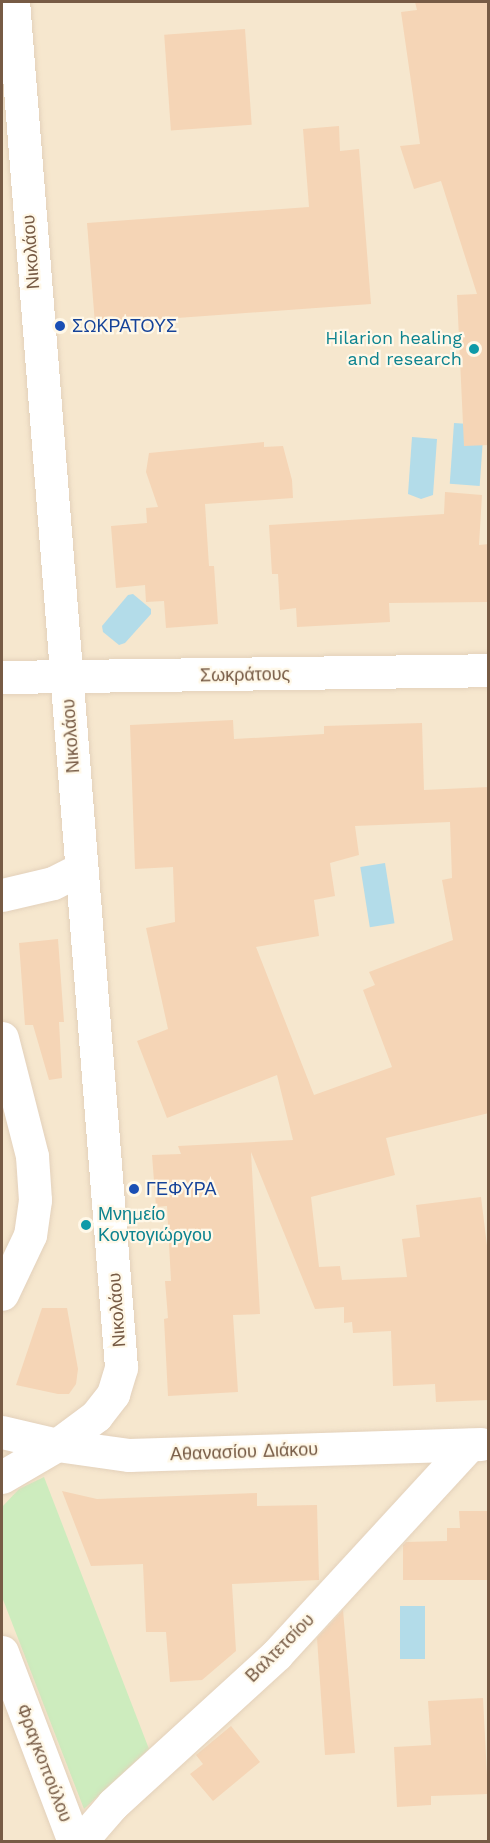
<!DOCTYPE html>
<meta charset="utf-8">
<style>
body{margin:0}
#map{position:relative;width:490px;height:1843px;overflow:hidden;background:#fef5e0;font-family:"Work Sans",sans-serif}
div>[style]{position:absolute}
[style*='--x']{left:calc(var(--x)*1px);top:calc(var(--y)*1px);width:calc(var(--w)*1px);rotate:calc(var(--a)*1deg)}
.residential>*{inset:0;background:#f6e7ce;transform-origin:0 0}
.green>*{inset:0;background:#cdecbe}
.water>*{inset:0;background:#b3dce9;transform-origin:0 0}
.building>*{inset:0;background:#f5d5b6;transform-origin:0 0}
.roads{filter:drop-shadow(0 0 2px #e3d1bb) drop-shadow(0 0 2px #e3d1bb)}
.street>*{height:33px;margin:-16.5px;padding:0 16.5px;transform-origin:16.5px;border-radius:16.5px;background:#fff}
.dots>*{width:16px;height:16px;translate:-50% -50%;box-sizing:border-box;border:3px solid #fff8e8;border-radius:50%}
span{translate:-50% -50%;white-space:nowrap;text-align:center;line-height:1.15;-webkit-text-stroke:4.5px #fff8e8;paint-order:stroke}
.street-label{font-size:18px;color:#775b45}
.transit-label{font-size:18px;color:#164399}
.left{translate:0 -50%;text-align:left}
.culture-label{font-size:18px;color:#0d838f}
.right{translate:-100% -50%;text-align:right}
.frame{position:absolute;inset:0;border:3px solid #775b45;pointer-events:none}
</style>
<div id="map">
<div class="residential">
<div style="left:2px;top:2px;width:486px;height:1839px"></div>
</div>
<div class="green">
<div style="clip-path:polygon(44px 1477px,149px 1749px,84px 1809px,2px 1597px,2px 1507px,19px 1489px)"></div>
</div>
<div class="water">
<div style="left:454px;top:423px;width:30px;height:61px;rotate:4deg"></div>
<div style="clip-path:polygon(412px 437px,437px 439px,433px 495px,421px 499px,408px 494px)"></div>
<div style="clip-path:polygon(133px 594px,151px 609px,151px 614px,125px 643px,119px 645px,103px 632px,102px 626px,128px 595px)"></div>
<div style="left:385px;top:863px;width:61px;height:25px;rotate:81deg"></div>
<div style="left:400px;top:1606px;width:25px;height:53px"></div>
</div>
<div class="building">
<div style="clip-path:polygon(415px 2px,489px 2px,489px 445px,464px 446px,457px 295px,477px 294px,441px 181px,414px 189px,400px 146px,420px 144px,401px 12px,417px 10px)"></div>
<div style="left:245px;top:29px;width:96px;height:81px;rotate:86deg"></div>
<div style="clip-path:polygon(339px 126px,340px 151px,359px 149px,371px 304px,95px 324px,87px 223px,309px 207px,303px 129px)"></div>
<div style="clip-path:polygon(264px 442px,264px 447px,283px 446px,292px 480px,293px 498px,205px 504px,209px 566px,214px 566px,218px 624px,166px 628px,164px 601px,146px 602px,145px 585px,116px 588px,111px 526px,147px 523px,146px 508px,158px 507px,146px 472px,149px 453px)"></div>
<div style="clip-path:polygon(445px 492px,482px 495px,479px 545px,489px 544px,489px 602px,389px 603px,390px 622px,297px 627px,296px 608px,280px 610px,278px 574px,272px 574px,269px 525px,444px 514px)"></div>
<div style="clip-path:polygon(evenodd,233px 720px,234px 739px,324px 734px,324px 726px,422px 723px,424px 790px,489px 787px,489px 1113px,386px 1138px,395px 1175px,311px 1197px,319px 1267px,340px 1266px,342px 1280px,407px 1277px,402px 1239px,420px 1237px,416px 1205px,481px 1197px,489px 1262px,489px 1400px,436px 1402px,435px 1384px,393px 1386px,391px 1331px,353px 1333px,352px 1322px,344px 1323px,344px 1307px,315px 1309px,251px 1152px,260px 1314px,233px 1315px,238px 1392px,168px 1396px,164px 1319px,168px 1318px,165px 1281px,171px 1281px,167px 1206px,156px 1207px,152px 1155px,181px 1154px,178px 1146px,293px 1140px,277px 1075px,167px 1118px,137px 1041px,168px 1029px,146px 928px,175px 922px,173px 867px,135px 869px,130px 725px,233px 720px,450px 822px,452px 878px,442px 880px,453px 940px,369px 972px,375px 985px,363px 990px,392px 1067px,314px 1095px,256px 947px,319px 936px,314px 900px,335px 896px,330px 863px,359px 855px,355px 826px,450px 822px)"></div>
<div style="clip-path:polygon(58px 939px,64px 1022px,59px 1022px,62px 1078px,49px 1080px,33px 1025px,25px 1025px,19px 943px)"></div>
<div style="clip-path:polygon(42px 1308px,67px 1308px,78px 1369px,76px 1384px,69px 1394px,58px 1394px,16px 1385px)"></div>
<div style="clip-path:polygon(62px 1491px,97px 1499px,257px 1493px,257px 1506px,317px 1505px,319px 1580px,232px 1584px,236px 1651px,202px 1680px,170px 1682px,166px 1632px,146px 1632px,143px 1564px,91px 1566px)"></div>
<div style="clip-path:polygon(459px 1511px,489px 1511px,489px 1580px,403px 1580px,403px 1545px,406px 1542px,447px 1541px,447px 1528px,460px 1528px)"></div>
<div style="clip-path:polygon(343px 1610px,355px 1753px,325px 1755px,317px 1638px)"></div>
<div style="clip-path:polygon(483px 1698px,488px 1794px,431px 1796px,431px 1805px,397px 1807px,394px 1747px,431px 1745px,428px 1701px)"></div>
<div style="clip-path:polygon(231px 1726px,260px 1762px,213px 1801px,190px 1774px,203px 1764px,196px 1755px)"></div>
</div>
<div class="roads">
<div class="street">
<div style="--x:2;--y:677;--w:486;--a:-0.8"></div>
<div style="--x:2;--y:895;--w:52;--a:-13.2"></div>
<div style="--x:53;--y:883;--w:31;--a:-27"></div>
<div style="--x:2;--y:1038;--w:122;--a:75.7"></div>
<div style="--x:32;--y:1156;--w:44;--a:86.1"></div>
<div style="--x:35;--y:1200;--w:35;--a:98"></div>
<div style="--x:30;--y:1235;--w:65;--a:115.4"></div>
<div style="--x:2;--y:1432;--w:57;--a:13.3"></div>
<div style="--x:57;--y:1445;--w:73;--a:7.9"></div>
<div style="--x:129;--y:1455;--w:352;--a:-1.8"></div>
<div style="--x:2;--y:1477;--w:64;--a:-30.2"></div>
<div style="--x:57;--y:1445;--w:49;--a:-36.6"></div>
<div style="--x:96;--y:1416;--w:28;--a:-52"></div>
<div style="--x:113;--y:1394;--w:28;--a:-73"></div>
<div style="--x:121;--y:1367;--w:1369;--a:-94.52"></div>
<div style="--x:2;--y:1652;--w:203;--a:69.2"></div>
<div style="--x:80;--y:1842;--w:50;--a:-49"></div>
<div style="--x:113;--y:1804;--w:222;--a:-42.4"></div>
<div style="--x:277;--y:1654;--w:284;--a:-47.4"></div>
</div>
</div>
<div class="dots">
<div style="left:60px;top:326px;background:#1a4fb4"></div>
<div style="left:474px;top:349px;background:#0f9aa8"></div>
<div style="left:134px;top:1189px;background:#1a4fb4"></div>
<div style="left:86px;top:1225px;background:#0f9aa8"></div>
</div>
<div class="street-label">
<span style="left:31px;top:252px;rotate:-94deg">Νικολάου</span>
<span style="left:245px;top:675px;rotate:-1deg">Σωκράτους</span>
<span style="left:71px;top:736px;rotate:-94deg">Νικολάου</span>
<span style="left:117px;top:1310px;rotate:-94deg">Νικολάου</span>
<span style="left:244px;top:1452px;rotate:-2deg">Αθανασίου Διάκου</span>
<span style="left:280px;top:1648px;rotate:-45deg">Βαλτετσίου</span>
<span style="left:44px;top:1763px;rotate:69deg">Φραγκοπούλου</span>
</div>
<div class="transit-label">
<span class="left" style="left:72px;top:326px">ΣΩΚΡΑΤΟΥΣ</span>
<span class="left" style="left:146px;top:1189px">ΓΕΦΥΡΑ</span>
</div>
<div class="culture-label">
<span class="right" style="left:462px;top:349px">Hilarion healing<br>and research</span>
<span class="left" style="left:98px;top:1225px">Μνημείο<br>Κοντογιώργου</span>
</div>
<div class="frame"></div>
</div>
